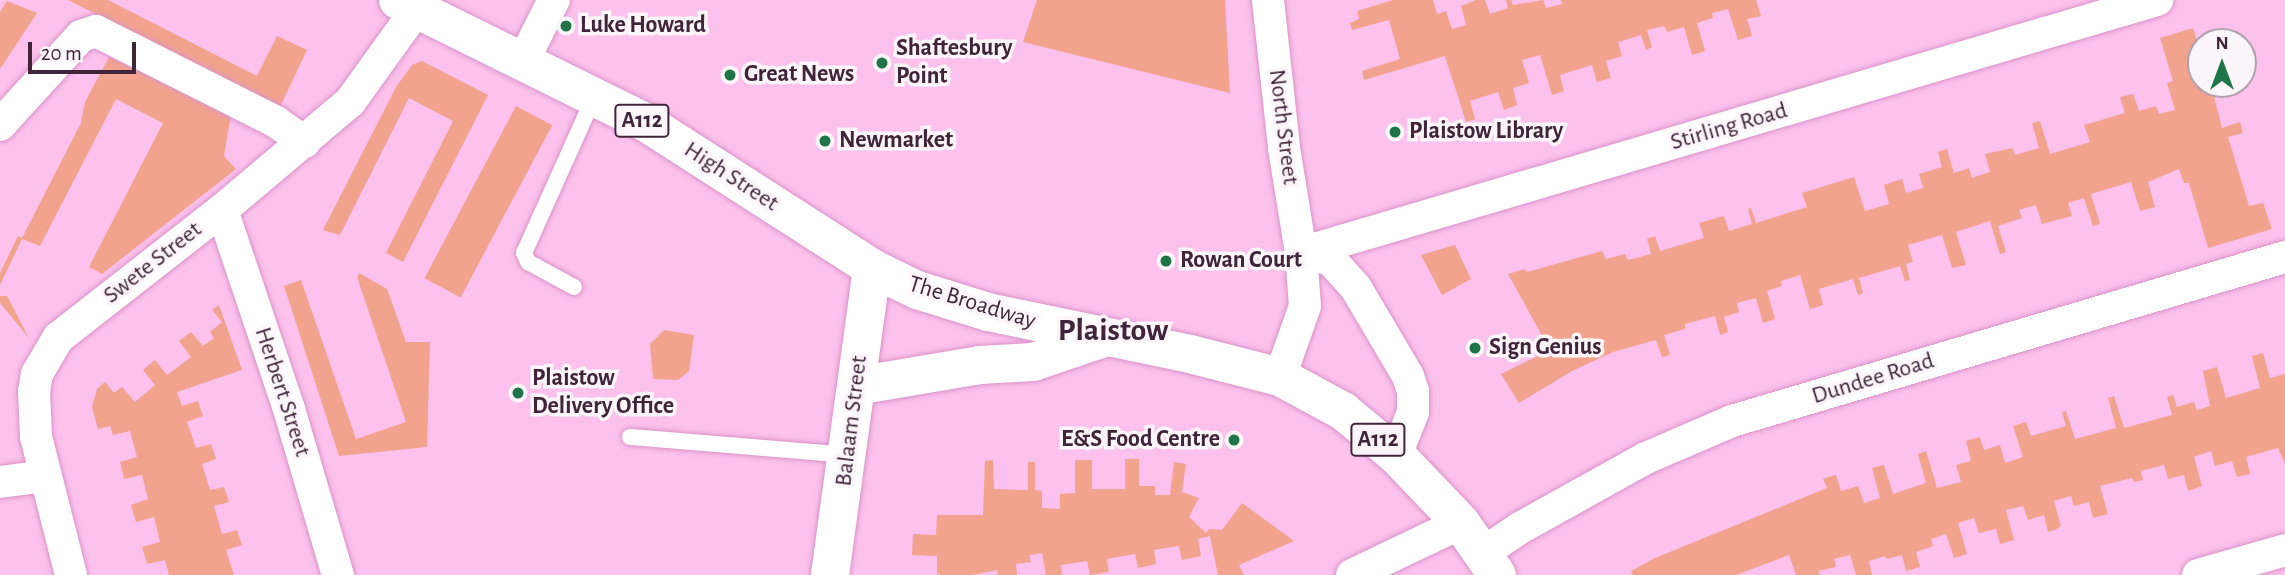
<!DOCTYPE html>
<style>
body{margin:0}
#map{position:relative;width:2285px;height:575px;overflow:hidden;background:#fcc1ed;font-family:"Alegreya Sans",sans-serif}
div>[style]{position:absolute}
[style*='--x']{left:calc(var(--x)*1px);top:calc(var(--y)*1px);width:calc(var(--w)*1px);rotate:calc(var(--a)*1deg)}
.green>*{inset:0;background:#f2a38e;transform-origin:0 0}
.roads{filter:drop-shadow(0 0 2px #da93c9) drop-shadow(0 0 2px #da93c9)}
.lane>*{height:16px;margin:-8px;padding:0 8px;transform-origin:8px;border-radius:8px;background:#fff}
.street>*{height:32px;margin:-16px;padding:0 16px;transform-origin:16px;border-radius:16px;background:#fff}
.secondary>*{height:38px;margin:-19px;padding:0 19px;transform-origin:19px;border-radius:19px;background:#fff}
.primary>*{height:38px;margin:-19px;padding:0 19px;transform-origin:19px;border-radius:19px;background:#fff}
.dots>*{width:19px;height:19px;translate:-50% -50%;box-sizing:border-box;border:4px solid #fcf5fa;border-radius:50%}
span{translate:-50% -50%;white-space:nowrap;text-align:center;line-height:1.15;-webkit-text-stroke:7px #fcf5fa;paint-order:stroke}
.shield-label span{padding:2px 5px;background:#fcf5fa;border:2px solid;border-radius:5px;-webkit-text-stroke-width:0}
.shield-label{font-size:23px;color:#40243a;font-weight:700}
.poi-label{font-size:24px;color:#40243a;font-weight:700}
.left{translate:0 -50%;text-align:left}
.right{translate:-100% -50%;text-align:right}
.street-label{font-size:24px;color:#40243a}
.district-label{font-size:32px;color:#40243a;font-weight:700}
.north{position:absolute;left:2187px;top:28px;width:70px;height:70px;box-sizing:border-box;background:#fcf5fa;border:2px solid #b1a1ad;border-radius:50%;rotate:0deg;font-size:19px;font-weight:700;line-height:28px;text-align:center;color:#40243a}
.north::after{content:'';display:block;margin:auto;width:24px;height:32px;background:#207548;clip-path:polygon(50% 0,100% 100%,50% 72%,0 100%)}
.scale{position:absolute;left:28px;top:42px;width:108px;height:32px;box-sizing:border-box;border:4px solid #40243a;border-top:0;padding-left:9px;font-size:21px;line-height:24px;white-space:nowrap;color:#40243a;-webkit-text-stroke:5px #fcf5fa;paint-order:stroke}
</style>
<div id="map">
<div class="green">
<div style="clip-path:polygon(68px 0,108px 0,257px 76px,277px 36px,307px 50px,280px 107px)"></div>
<div style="clip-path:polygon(1037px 0,1225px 0,1230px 93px,1023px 42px)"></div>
<div style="clip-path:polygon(1393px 0,1433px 0,1437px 14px,1446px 11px,1452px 29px,1466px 25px,1461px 6px,1476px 0,1485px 0,1490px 14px,1508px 8px,1506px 0,1511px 0,1513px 5px,1543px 0,1546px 8px,1562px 4px,1561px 0,1756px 0,1761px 16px,1747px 19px,1752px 36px,1738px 40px,1728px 9px,1712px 13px,1713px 18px,1697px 23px,1705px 51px,1692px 55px,1684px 27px,1667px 32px,1664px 26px,1647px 30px,1652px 47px,1646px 50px,1641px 35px,1618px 42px,1622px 56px,1606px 61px,1611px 78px,1597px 82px,1592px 65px,1560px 75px,1564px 91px,1552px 95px,1540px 55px,1522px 60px,1529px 83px,1513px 88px,1517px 105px,1504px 110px,1498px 92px,1470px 101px,1475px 119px,1466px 122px,1445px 56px,1364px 80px,1362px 71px,1400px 59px,1389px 20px,1352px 30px,1350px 23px,1359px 19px,1357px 11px)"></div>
<div style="clip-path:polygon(7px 1px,37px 13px,0 69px,0 12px)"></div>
<div style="clip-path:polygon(2193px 28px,2201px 53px,2201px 84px,2211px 84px,2222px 128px,2240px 122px,2243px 133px,2228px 137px,2249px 206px,2263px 203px,2272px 229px,2208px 248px,2189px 183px,2184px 183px,2179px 169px,2148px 182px,2155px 207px,2140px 211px,2131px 182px,2091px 194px,2100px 224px,2093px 226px,2084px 198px,2068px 203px,2072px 216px,2042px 224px,2036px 205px,2019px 210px,2022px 218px,1998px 226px,2006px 252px,2000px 254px,1990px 221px,1956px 232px,1966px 265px,1952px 268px,1942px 235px,1908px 245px,1913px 262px,1906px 264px,1910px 280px,1905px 281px,1900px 266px,1883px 271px,1859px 278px,1863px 293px,1858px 295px,1853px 279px,1819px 289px,1823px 305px,1810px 309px,1800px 275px,1781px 281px,1782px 286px,1767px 291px,1775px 319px,1763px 323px,1756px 298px,1737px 303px,1739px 312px,1724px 317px,1728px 332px,1720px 335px,1715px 316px,1685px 324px,1685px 329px,1664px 335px,1670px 355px,1662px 357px,1656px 340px,1613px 352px,1572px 371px,1519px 403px,1501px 374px,1550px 350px,1508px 274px,1525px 269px,1527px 272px,1602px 251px,1606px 259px,1625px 254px,1628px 260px,1651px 254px,1647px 239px,1655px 236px,1660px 251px,1704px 238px,1699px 223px,1724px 216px,1729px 231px,1752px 224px,1748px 209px,1751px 208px,1756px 223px,1807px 207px,1802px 193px,1854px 177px,1865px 211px,1889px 204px,1884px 185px,1902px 179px,1906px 193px,1923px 188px,1919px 174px,1942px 167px,1938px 152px,1947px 149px,1954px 173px,1969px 168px,1972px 178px,1990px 172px,1985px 154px,2013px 148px,2015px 155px,2039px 148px,2032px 123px,2040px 121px,2050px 154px,2090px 142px,2084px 125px,2125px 113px,2120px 97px,2133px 94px,2139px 111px,2156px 106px,2159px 114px,2175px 110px,2167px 83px,2173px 81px,2160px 38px)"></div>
<div style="clip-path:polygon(109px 57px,231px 115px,224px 156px,236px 169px,102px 274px,89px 267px,163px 123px,116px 99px,40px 246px,22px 239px,0 285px,0 273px,18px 236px,22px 238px,81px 123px,85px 102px)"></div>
<div style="clip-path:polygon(422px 61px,488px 95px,403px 262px,386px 253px,453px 121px,409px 98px,340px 235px,323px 230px,396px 87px,412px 65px)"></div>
<div style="left:516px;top:106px;width:41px;height:195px;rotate:28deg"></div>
<div style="clip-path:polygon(1455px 245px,1471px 279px,1442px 295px,1421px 255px)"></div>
<div style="clip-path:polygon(359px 273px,387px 289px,406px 342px,430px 342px,427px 447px,339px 456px,284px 286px,301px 280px,356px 439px,406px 422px,357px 277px)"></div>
<div style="clip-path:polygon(0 296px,7px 296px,29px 338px,0 303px)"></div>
<div style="clip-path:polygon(219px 305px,242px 370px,177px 392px,182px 406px,198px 401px,203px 416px,187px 422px,196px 448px,211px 444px,216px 459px,202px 464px,210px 490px,224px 487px,229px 502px,214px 506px,222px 534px,237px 530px,242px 545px,226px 550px,234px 575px,169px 575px,165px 560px,147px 564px,142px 547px,160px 542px,154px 517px,136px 522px,131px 505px,148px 499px,142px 475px,124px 479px,122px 470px,120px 462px,137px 457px,130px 431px,113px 435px,110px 426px,98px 429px,92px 407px,97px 389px,105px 382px,114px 393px,122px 387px,135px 402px,155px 385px,143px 370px,150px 364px,155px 360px,167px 375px,191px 357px,179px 341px,191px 332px,203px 346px,214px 338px,210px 332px,222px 322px,212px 310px)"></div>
<div style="clip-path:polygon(664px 330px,694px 335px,689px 371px,678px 380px,653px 379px,650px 344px)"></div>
<div style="clip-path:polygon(2263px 353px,2270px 378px,2285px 374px,2285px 464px,2278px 448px,2246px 457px,2250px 474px,2237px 477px,2232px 461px,2215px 466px,2211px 451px,2194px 457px,2202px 486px,2188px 491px,2184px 475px,2168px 479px,2164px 465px,2141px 471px,2143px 480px,2134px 482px,2132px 478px,2100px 486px,2108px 514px,2093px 518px,2089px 502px,2074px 506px,2071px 496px,2054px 501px,2061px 526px,2055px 530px,2048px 532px,2044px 515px,2028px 520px,2023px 506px,2006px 510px,2014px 540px,2000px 544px,1996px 529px,1979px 533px,1974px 518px,1958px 523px,1967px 554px,1954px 558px,1946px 534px,1931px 539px,1933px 546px,1916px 552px,1920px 567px,1906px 571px,1902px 555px,1887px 559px,1885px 556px,1869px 561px,1872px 575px,1856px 575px,1850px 555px,1834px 559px,1836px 567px,1819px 571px,1820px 575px,1796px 575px,1789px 555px,1736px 575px,1633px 575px,1631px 571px,1655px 558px,1827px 488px,1823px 479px,1831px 476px,1836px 475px,1841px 491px,1858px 486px,1864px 503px,1880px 498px,1872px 468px,1884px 465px,1893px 494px,1926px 483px,1918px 454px,1926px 451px,1937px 488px,1961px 482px,1956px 465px,1971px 461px,1966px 441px,1980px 437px,1984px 450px,2000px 445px,2005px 463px,2023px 457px,2013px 426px,2026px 422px,2031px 436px,2066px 426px,2062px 412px,2066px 411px,2075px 439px,2116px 428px,2108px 398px,2114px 396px,2124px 428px,2172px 415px,2167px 397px,2173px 395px,2177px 407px,2194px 402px,2197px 410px,2210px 406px,2203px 371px,2217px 367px,2226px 398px,2260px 388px,2252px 356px)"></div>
<div style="clip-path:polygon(1125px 459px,1139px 459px,1139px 486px,1155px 486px,1155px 495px,1170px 495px,1174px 462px,1186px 464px,1182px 492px,1199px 498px,1189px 517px,1206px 533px,1209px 529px,1222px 530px,1242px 503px,1294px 541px,1239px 565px,1244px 575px,1218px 575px,1210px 536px,1198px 539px,1201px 556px,1182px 560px,1179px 546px,1166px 548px,1154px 550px,1156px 564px,1138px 568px,1135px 554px,1107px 559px,1109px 572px,1090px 575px,1087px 561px,1061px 565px,1062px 575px,1046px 575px,1042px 553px,1029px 555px,1031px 562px,1016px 564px,1017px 575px,998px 575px,997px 570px,972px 575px,942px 575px,937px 574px,937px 556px,912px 555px,913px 534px,936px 535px,937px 515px,983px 515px,985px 461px,993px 460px,994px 489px,1028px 490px,1028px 462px,1035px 462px,1035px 490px,1042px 491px,1042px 508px,1060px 509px,1060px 494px,1075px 493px,1075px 460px,1092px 460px,1092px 489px,1125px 489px)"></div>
</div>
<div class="roads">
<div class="lane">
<div style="--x:574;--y:287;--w:52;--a:-151.5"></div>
<div style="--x:528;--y:262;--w:10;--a:-114"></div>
<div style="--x:524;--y:253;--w:171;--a:-65.8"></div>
<div style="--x:630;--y:437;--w:218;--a:4.7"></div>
</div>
<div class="street">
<div style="--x:1268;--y:0;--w:149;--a:83.8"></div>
<div style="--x:1284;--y:148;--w:106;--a:80.8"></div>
<div style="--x:1301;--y:253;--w:53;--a:85.7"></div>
<div style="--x:1305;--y:306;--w:75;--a:109.4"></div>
<div style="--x:523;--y:61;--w:68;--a:-63.1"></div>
<div style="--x:0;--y:125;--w:120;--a:-47.7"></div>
<div style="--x:81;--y:36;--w:16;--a:-18"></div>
<div style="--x:96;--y:31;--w:202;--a:26.8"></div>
<div style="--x:276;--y:122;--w:35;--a:35"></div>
<div style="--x:222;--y:210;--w:210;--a:71.4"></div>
<div style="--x:289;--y:409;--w:173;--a:73.6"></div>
<div style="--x:1301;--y:253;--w:893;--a:-16.47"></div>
<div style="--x:1301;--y:253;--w:30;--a:12"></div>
<div style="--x:1330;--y:259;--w:39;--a:48"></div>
<div style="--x:1356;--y:288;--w:102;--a:59.4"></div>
<div style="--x:1408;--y:376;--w:16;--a:72"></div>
<div style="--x:1413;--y:391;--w:21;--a:90"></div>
<div style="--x:1413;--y:412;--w:46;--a:111.6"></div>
<div style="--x:0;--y:482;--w:45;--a:-7.6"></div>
<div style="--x:1483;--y:553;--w:45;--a:-34"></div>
<div style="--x:1520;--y:528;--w:144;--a:-29.1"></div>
<div style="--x:1646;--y:458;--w:94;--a:-23.3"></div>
<div style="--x:1732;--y:421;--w:577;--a:-16.52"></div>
<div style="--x:71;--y:575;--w:142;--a:-104.2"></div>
<div style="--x:36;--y:437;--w:45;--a:-92.5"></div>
<div style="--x:34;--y:392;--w:18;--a:-81"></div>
<div style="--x:37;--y:374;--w:42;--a:-59.7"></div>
<div style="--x:58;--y:338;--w:208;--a:-38"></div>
<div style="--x:222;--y:210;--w:167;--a:-40.2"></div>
<div style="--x:350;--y:102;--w:113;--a:-54.3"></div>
<div style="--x:1352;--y:575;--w:121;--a:-25.5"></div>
<div style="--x:2198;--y:575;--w:91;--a:-16"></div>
</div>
<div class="secondary">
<div style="--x:830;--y:575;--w:310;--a:-82.2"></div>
</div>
<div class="primary">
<div style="--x:398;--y:0;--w:275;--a:26.3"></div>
<div style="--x:645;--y:122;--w:270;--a:32.7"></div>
<div style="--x:872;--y:268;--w:50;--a:26.1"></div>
<div style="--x:917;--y:290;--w:74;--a:17.2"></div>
<div style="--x:988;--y:312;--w:206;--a:11.7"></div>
<div style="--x:1190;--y:354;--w:93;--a:14.3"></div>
<div style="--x:1280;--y:377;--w:72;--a:28.4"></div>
<div style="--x:1343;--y:411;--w:69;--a:39.7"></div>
<div style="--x:1396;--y:455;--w:94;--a:46.3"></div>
<div style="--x:1461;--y:523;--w:63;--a:55.3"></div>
<div style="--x:856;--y:386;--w:126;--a:-9.6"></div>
<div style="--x:980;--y:365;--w:53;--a:-3.2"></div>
<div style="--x:1033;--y:362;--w:75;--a:-18.7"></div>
</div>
</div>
<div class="dots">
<div style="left:566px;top:26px;background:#207548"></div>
<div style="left:882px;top:63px;background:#207548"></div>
<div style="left:730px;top:75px;background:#207548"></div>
<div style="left:1395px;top:132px;background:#207548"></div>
<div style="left:825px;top:141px;background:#207548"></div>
<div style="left:1166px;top:261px;background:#207548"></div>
<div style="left:1475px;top:348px;background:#207548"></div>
<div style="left:518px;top:393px;background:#207548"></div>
<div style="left:1234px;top:440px;background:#207548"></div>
</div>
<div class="shield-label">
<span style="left:642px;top:121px">A112</span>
<span style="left:1378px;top:440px">A112</span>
</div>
<div class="poi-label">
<span class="left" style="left:580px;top:26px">Luke Howard</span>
<span class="left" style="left:896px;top:63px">Shaftesbury<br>Point</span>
<span class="left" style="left:744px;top:75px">Great News</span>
<span class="left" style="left:1409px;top:132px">Plaistow Library</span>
<span class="left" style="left:839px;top:141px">Newmarket</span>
<span class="left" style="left:1180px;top:261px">Rowan Court</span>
<span class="left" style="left:1489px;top:348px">Sign Genius</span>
<span class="left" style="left:532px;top:393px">Plaistow<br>Delivery Office</span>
<span class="right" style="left:1220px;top:440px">E&amp;S Food Centre</span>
</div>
<div class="street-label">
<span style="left:1283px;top:127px;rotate:83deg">North Street</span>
<span style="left:1729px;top:127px;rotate:-16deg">Stirling Road</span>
<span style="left:731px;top:177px;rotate:33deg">High Street</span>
<span style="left:153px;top:263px;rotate:-38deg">Swete Street</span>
<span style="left:972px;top:303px;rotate:17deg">The Broadway</span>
<span style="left:1873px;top:379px;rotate:-17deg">Dundee Road</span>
<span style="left:282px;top:392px;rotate:72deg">Herbert Street</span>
<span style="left:852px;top:421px;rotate:-83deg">Balaam Street</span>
</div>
<div class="district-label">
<span style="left:1113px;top:330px">Plaistow</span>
</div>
<div class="north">N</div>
<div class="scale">20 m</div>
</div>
